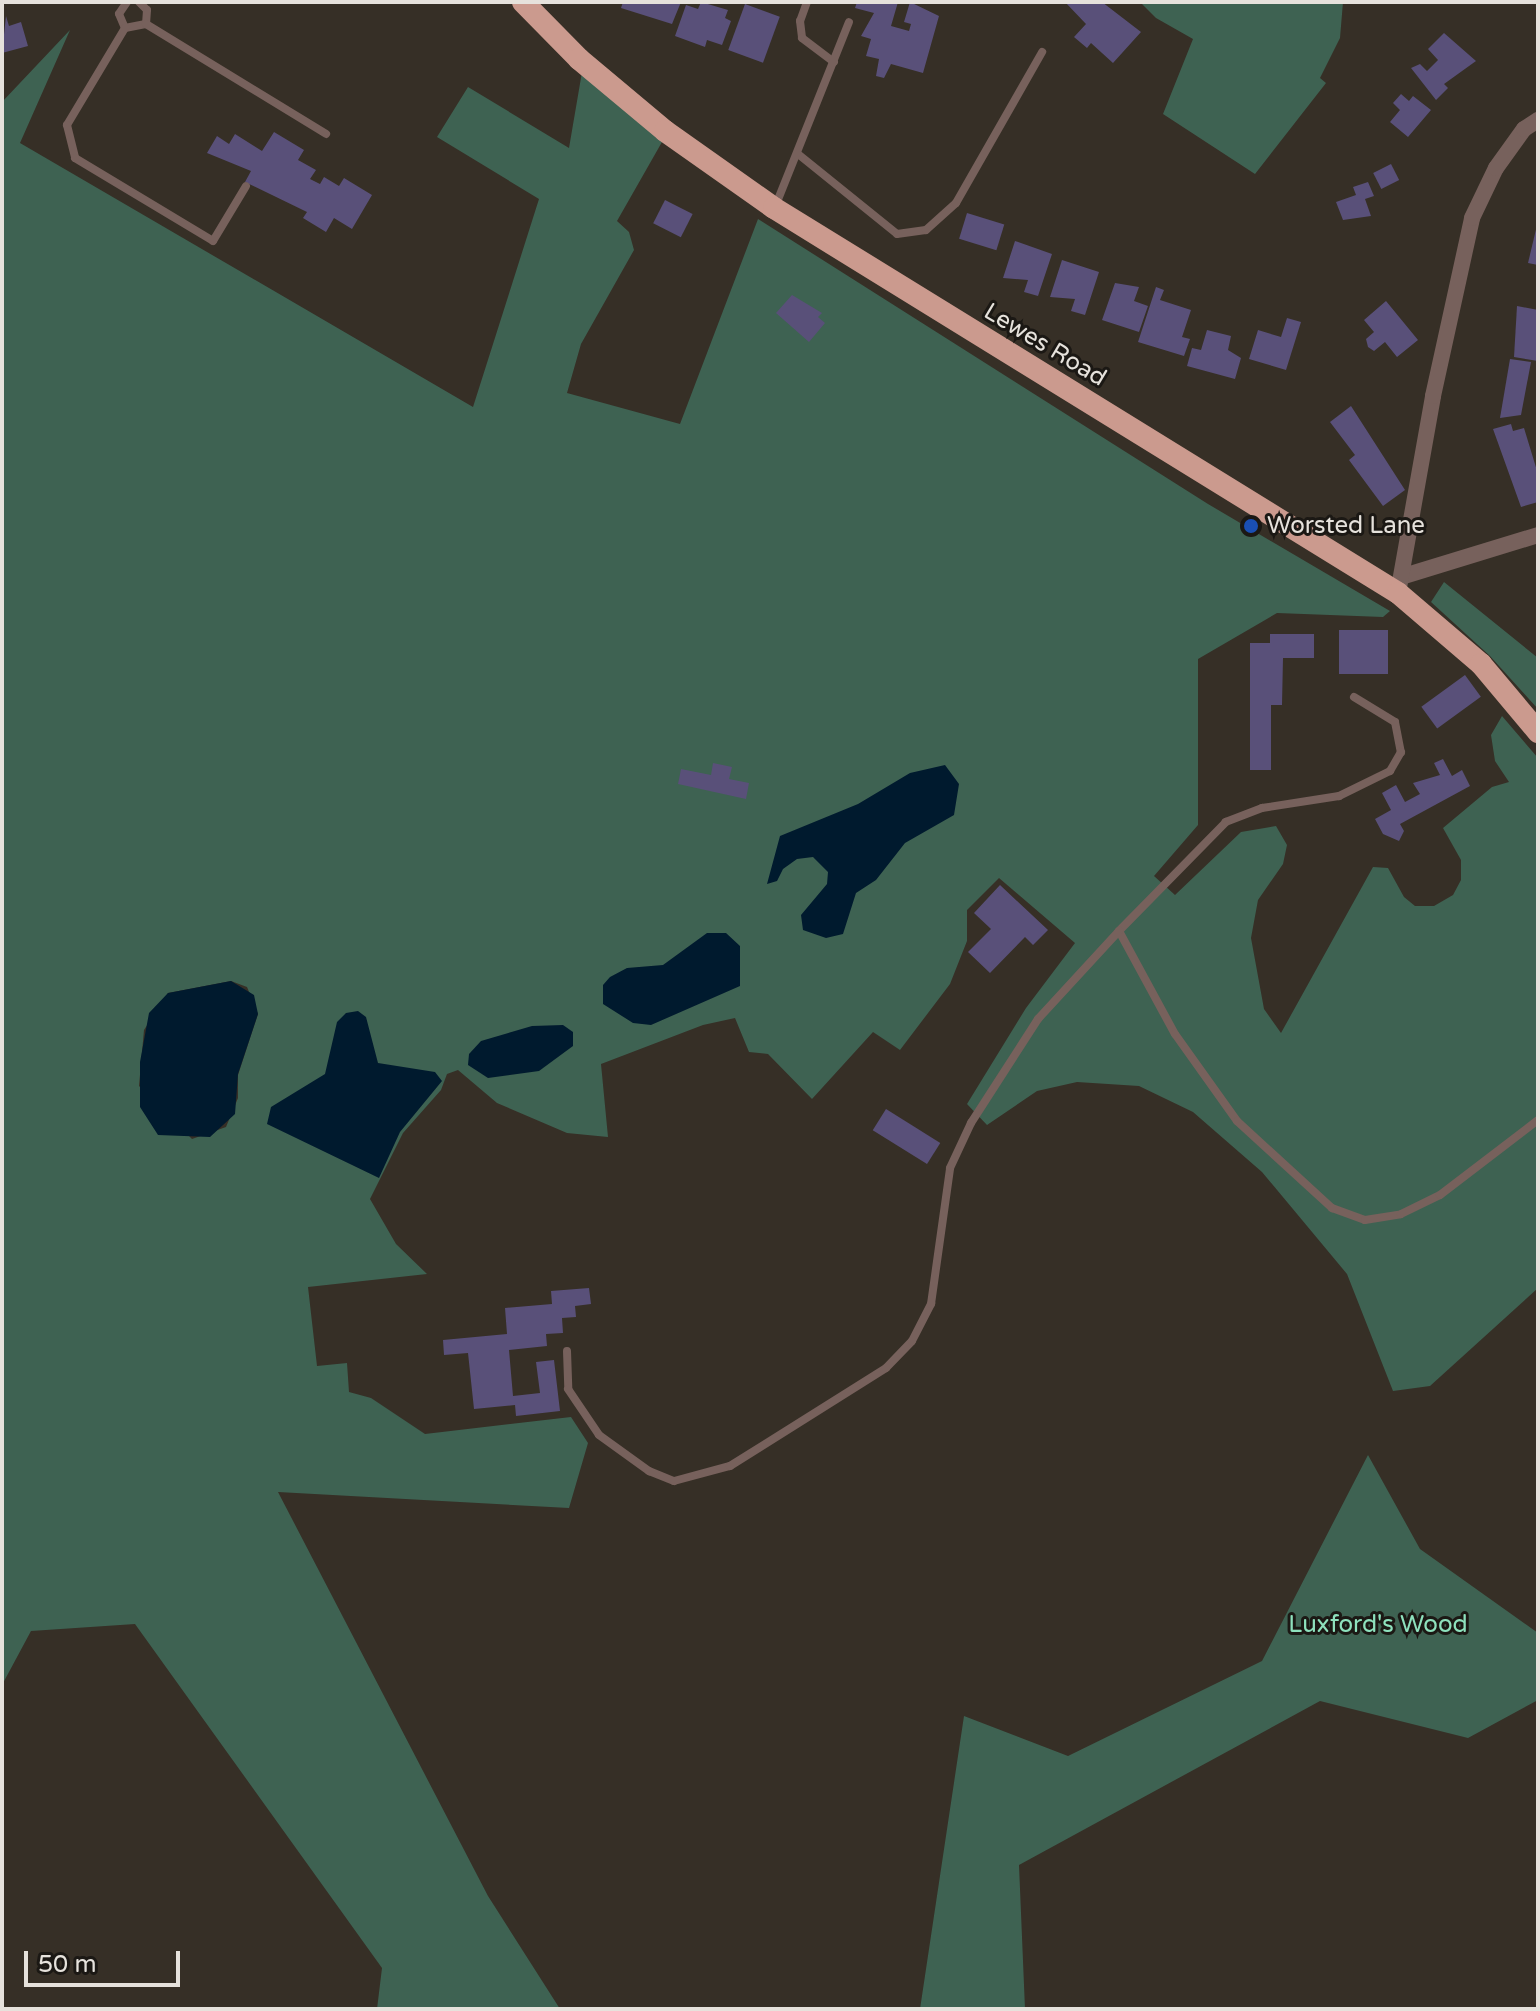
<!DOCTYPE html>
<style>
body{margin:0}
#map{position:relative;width:1540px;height:2011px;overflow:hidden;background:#362f26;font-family:"Varela Round",sans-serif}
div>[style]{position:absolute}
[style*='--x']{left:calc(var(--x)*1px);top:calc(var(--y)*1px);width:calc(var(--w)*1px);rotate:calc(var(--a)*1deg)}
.green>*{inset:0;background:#3e6252}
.water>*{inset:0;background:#001a2e}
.building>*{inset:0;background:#595079;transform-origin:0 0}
.service>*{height:8px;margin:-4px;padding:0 4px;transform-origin:4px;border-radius:4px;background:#77615c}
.minor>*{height:16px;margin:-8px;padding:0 8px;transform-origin:8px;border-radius:8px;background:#77615c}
.trunk>*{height:22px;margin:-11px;padding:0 11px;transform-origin:11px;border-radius:11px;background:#cb9a8e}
.dots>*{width:22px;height:22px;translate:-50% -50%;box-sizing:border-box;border:4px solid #1b1814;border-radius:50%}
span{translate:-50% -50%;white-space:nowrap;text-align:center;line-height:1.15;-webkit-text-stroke:6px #1b1814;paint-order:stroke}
.street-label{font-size:24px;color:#e6e2dc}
.poi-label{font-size:24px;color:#e6e2dc}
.left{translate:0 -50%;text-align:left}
.park-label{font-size:24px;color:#8ee1bd}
.frame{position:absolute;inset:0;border:4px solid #e6e2dc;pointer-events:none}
.scale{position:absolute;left:24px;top:1951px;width:156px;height:36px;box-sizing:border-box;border:4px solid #e6e2dc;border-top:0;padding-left:10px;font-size:24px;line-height:28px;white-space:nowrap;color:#e6e2dc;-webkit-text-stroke:6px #1b1814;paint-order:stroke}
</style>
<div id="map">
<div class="green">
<div style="clip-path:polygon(1140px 2px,1343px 2px,1340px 38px,1320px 78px,1326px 83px,1255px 174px,1163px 114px,1193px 39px,1156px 18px)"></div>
<div style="clip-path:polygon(evenodd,70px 30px,20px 143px,473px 407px,539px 199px,437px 137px,468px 87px,569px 148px,582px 72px,662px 142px,617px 221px,629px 232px,634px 250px,581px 344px,567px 393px,680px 424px,758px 219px,1208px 504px,1390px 611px,1383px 617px,1277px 613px,1198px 659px,1198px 825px,1154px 876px,1175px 895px,1241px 832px,1276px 826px,1287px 845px,1283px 864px,1258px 900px,1251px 938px,1264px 1009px,1281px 1033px,1373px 867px,1388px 868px,1404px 897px,1415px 906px,1434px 906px,1453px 895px,1461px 880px,1461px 860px,1443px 828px,1492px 787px,1509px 782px,1495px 761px,1491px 735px,1502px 716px,1538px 758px,1538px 1288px,1430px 1386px,1393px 1391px,1347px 1274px,1262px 1172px,1193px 1112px,1139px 1086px,1077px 1082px,1037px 1091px,987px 1125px,967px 1104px,1026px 1008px,1075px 943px,999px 878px,967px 910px,967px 941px,950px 984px,900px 1050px,873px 1032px,812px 1099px,768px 1054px,749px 1052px,735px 1018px,703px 1025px,601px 1064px,608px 1137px,567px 1133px,497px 1103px,458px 1070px,447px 1074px,441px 1090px,403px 1133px,370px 1199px,396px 1244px,427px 1274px,308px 1287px,317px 1366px,347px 1363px,349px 1392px,371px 1398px,425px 1434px,571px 1417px,588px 1443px,569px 1508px,278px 1492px,488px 1896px,560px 2009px,377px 2009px,382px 1968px,135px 1624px,31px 1631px,2px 1685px,2px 102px,70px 30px,231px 981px,247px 987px,258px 1014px,238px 1075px,238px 1098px,226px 1127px,192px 1139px,139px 1086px,144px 1030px,168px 993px,231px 981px)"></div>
<div style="clip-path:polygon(1444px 582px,1538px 658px,1538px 709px,1490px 656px,1431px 602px)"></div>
<div style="clip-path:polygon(1368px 1455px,1420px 1549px,1538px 1633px,1538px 1700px,1468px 1738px,1320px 1701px,1019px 1865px,1025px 2009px,920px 2009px,964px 1716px,1068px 1756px,1262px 1661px)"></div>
</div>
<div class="water">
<div style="clip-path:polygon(945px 765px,959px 784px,954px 815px,905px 843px,876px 880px,856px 893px,843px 934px,826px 938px,803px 930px,801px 915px,827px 884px,828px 872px,813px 857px,797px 859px,783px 869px,777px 881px,767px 884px,780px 836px,858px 804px,910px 773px)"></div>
<div style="clip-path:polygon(707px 933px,726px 933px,740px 946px,740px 986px,651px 1025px,633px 1023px,603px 1004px,603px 985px,610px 977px,627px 968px,663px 965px)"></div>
<div style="clip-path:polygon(231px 981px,254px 995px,258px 1014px,238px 1074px,235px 1114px,210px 1137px,158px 1135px,140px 1107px,140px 1062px,149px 1013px,168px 993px)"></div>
<div style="clip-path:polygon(358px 1011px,366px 1017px,378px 1063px,435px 1072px,442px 1081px,400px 1132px,379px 1178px,267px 1124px,271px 1107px,325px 1074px,337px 1022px,346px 1013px)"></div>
<div style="clip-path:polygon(563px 1025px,573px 1032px,573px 1046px,539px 1071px,488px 1078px,468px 1065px,469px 1054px,481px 1041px,532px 1026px)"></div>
</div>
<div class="building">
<div style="clip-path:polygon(623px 2px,681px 2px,672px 24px,621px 8px)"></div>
<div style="clip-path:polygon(701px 2px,728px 10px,725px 18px,731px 21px,722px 45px,707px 40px,705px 47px,675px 36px,686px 5px,698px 9px)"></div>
<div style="clip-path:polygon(857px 2px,898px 2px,891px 26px,909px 31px,911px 24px,904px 22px,910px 2px,939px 16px,923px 73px,891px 64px,884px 78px,876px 76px,879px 59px,866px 56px,871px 39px,861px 36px,874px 13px,855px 8px)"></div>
<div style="clip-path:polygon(1065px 2px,1102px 2px,1141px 32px,1113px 63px,1091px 43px,1087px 48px,1074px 37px,1086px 24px)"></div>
<div style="left:745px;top:4px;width:37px;height:49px;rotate:20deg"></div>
<div style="clip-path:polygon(6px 16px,9px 26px,21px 22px,28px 46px,2px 53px)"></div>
<div style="clip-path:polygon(1444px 33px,1476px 61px,1444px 84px,1448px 88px,1436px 100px,1411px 68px,1420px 64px,1427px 71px,1438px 60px,1428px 49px)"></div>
<div style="clip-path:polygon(1401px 94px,1409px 101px,1413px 96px,1431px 110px,1408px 137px,1390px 122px,1400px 110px,1393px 103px)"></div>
<div style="clip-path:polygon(274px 132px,304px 150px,298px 160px,316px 170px,310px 179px,320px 184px,324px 177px,339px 186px,344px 178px,372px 195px,352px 229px,334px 218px,326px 232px,303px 218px,307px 212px,245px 182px,251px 171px,207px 153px,217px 136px,229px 144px,235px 134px,262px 151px)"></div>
<div style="left:1391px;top:164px;width:18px;height:20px;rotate:63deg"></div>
<div style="clip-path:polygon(1368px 182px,1374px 196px,1365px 199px,1371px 216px,1343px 220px,1336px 202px,1356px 195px,1353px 187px)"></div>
<div style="left:665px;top:200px;width:31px;height:26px;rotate:27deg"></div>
<div style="left:967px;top:213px;width:39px;height:27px;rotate:17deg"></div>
<div style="clip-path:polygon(1538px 221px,1538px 265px,1528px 263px)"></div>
<div style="clip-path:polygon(1015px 241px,1052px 254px,1038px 296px,1024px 292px,1028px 280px,1003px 278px)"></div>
<div style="clip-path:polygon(1062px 260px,1099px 272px,1085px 315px,1071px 311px,1075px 299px,1050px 297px)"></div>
<div style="clip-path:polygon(1115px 283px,1139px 287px,1134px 301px,1148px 306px,1139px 332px,1102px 320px)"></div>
<div style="clip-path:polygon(1156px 287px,1164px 290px,1160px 300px,1191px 310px,1182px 337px,1190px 339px,1184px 356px,1138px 342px)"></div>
<div style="clip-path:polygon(792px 295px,822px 313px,818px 317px,825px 323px,809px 342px,776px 313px)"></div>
<div style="clip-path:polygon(1386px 301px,1418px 340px,1397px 357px,1385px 342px,1374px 351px,1368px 347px,1366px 339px,1374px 332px,1364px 320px)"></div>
<div style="clip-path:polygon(1517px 306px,1538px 310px,1538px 361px,1514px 357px)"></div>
<div style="clip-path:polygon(1287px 318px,1301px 322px,1286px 370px,1249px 359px,1258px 330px,1281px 337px)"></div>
<div style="clip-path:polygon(1207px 330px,1231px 336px,1228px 350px,1241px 358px,1235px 379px,1187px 366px,1192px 348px,1201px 350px)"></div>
<div style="clip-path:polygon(1510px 359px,1531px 362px,1521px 415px,1500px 418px)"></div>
<div style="clip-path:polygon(1351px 406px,1405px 490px,1383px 506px,1349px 460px,1355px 455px,1330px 422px)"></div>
<div style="clip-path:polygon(1511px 424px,1513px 431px,1524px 428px,1538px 474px,1538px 502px,1521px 507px,1493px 429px)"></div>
<div style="left:1339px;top:630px;width:49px;height:44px"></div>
<div style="clip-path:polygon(1270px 634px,1314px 634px,1314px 658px,1283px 658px,1282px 705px,1271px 705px,1271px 770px,1250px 770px,1250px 643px,1270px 643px)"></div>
<div style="left:1465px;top:675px;width:27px;height:54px;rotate:54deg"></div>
<div style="clip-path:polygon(1443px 759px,1452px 776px,1462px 770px,1470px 786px,1400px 824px,1404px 831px,1399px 841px,1383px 834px,1375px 819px,1391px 810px,1382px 793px,1396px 785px,1405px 802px,1420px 794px,1413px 783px,1440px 775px,1434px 763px)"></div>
<div style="clip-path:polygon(713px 763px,732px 767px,729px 779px,749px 783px,746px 799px,678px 784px,681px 769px,711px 775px)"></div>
<div style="clip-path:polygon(1000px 885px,1048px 930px,1033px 945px,1025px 937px,990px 973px,968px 952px,991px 929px,974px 913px)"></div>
<div style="left:886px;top:1109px;width:64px;height:25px;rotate:32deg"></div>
<div style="clip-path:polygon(589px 1288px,591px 1304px,575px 1306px,576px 1317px,562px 1318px,563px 1333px,546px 1334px,547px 1346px,509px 1350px,513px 1396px,540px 1393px,536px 1362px,554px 1360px,560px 1411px,516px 1416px,515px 1405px,474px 1409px,468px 1353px,444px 1355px,443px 1340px,507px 1334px,505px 1308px,552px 1304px,551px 1291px)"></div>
</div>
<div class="service">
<div style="--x:127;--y:2;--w:14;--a:124"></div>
<div style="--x:119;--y:14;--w:15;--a:67"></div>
<div style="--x:125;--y:28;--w:21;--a:-11"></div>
<div style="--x:139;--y:2;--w:11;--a:45"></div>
<div style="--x:147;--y:10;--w:14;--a:94"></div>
<div style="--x:807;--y:2;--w:20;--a:110"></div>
<div style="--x:800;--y:21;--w:17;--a:83"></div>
<div style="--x:802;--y:38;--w:40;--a:37"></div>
<div style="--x:146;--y:24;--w:211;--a:31.4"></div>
<div style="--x:125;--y:28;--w:113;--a:120.9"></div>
<div style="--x:67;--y:125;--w:34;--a:76"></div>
<div style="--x:75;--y:158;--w:161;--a:31"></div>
<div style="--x:213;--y:241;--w:64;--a:-59"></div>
<div style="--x:798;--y:154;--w:127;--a:38.9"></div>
<div style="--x:897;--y:234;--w:29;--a:-8"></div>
<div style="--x:926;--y:230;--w:40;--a:-42"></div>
<div style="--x:956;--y:203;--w:174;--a:-60.3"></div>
<div style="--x:775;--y:207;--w:199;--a:-68.2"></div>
<div style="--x:1354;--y:697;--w:48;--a:31.4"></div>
<div style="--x:1395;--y:722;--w:31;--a:79"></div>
<div style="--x:1401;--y:752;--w:22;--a:120"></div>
<div style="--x:1390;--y:771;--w:57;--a:153.9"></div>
<div style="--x:1339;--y:796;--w:78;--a:171.1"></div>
<div style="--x:1262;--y:808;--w:39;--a:159"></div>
<div style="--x:1226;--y:822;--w:153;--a:134.5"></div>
<div style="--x:1119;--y:931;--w:117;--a:61.5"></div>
<div style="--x:1175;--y:1034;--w:107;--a:54.5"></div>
<div style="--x:1237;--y:1121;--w:129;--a:42.5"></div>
<div style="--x:1332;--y:1208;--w:35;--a:20"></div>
<div style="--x:1365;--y:1220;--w:36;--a:-9"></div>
<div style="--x:1401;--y:1214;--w:43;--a:-26"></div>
<div style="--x:1440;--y:1195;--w:123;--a:-37.4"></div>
<div style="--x:567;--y:1351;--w:38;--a:88"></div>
<div style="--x:568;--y:1389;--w:55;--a:56"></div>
<div style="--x:599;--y:1435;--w:62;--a:35.8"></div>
<div style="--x:649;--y:1471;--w:27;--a:22"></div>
<div style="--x:674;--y:1481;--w:58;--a:-15"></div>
<div style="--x:730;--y:1466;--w:184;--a:-32.1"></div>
<div style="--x:886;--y:1368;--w:37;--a:-46"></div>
<div style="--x:912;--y:1341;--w:42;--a:-62.8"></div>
<div style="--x:931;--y:1304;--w:137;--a:-82"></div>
<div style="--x:950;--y:1168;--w:50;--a:-65"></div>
<div style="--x:971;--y:1123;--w:124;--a:-57.2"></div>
<div style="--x:1038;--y:1019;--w:120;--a:-47.4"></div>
</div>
<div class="minor">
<div style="--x:1404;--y:576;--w:140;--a:-17"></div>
<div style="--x:1398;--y:593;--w:200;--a:-79.9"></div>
<div style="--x:1433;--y:396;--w:182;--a:-77.6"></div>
<div style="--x:1472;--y:218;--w:55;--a:-64.4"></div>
<div style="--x:1496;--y:168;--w:48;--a:-54.3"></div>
<div style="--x:1524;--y:129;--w:17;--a:-33"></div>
</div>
<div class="trunk">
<div style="--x:523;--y:2;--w:80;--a:45.5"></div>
<div style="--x:579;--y:59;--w:112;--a:39.9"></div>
<div style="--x:665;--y:131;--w:133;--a:35.2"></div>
<div style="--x:774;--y:208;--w:733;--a:31.67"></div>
<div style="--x:1398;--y:593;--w:109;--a:40.5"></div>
<div style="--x:1481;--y:664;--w:89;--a:50"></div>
</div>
<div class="dots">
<div style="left:1251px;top:526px;background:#1a4fb4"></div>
</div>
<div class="street-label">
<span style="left:1045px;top:345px;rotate:31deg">Lewes Road</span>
</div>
<div class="poi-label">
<span class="left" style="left:1267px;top:526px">Worsted Lane</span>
</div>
<div class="park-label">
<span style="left:1378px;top:1625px">Luxford's Wood</span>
</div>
<div class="frame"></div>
<div class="scale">50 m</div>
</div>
